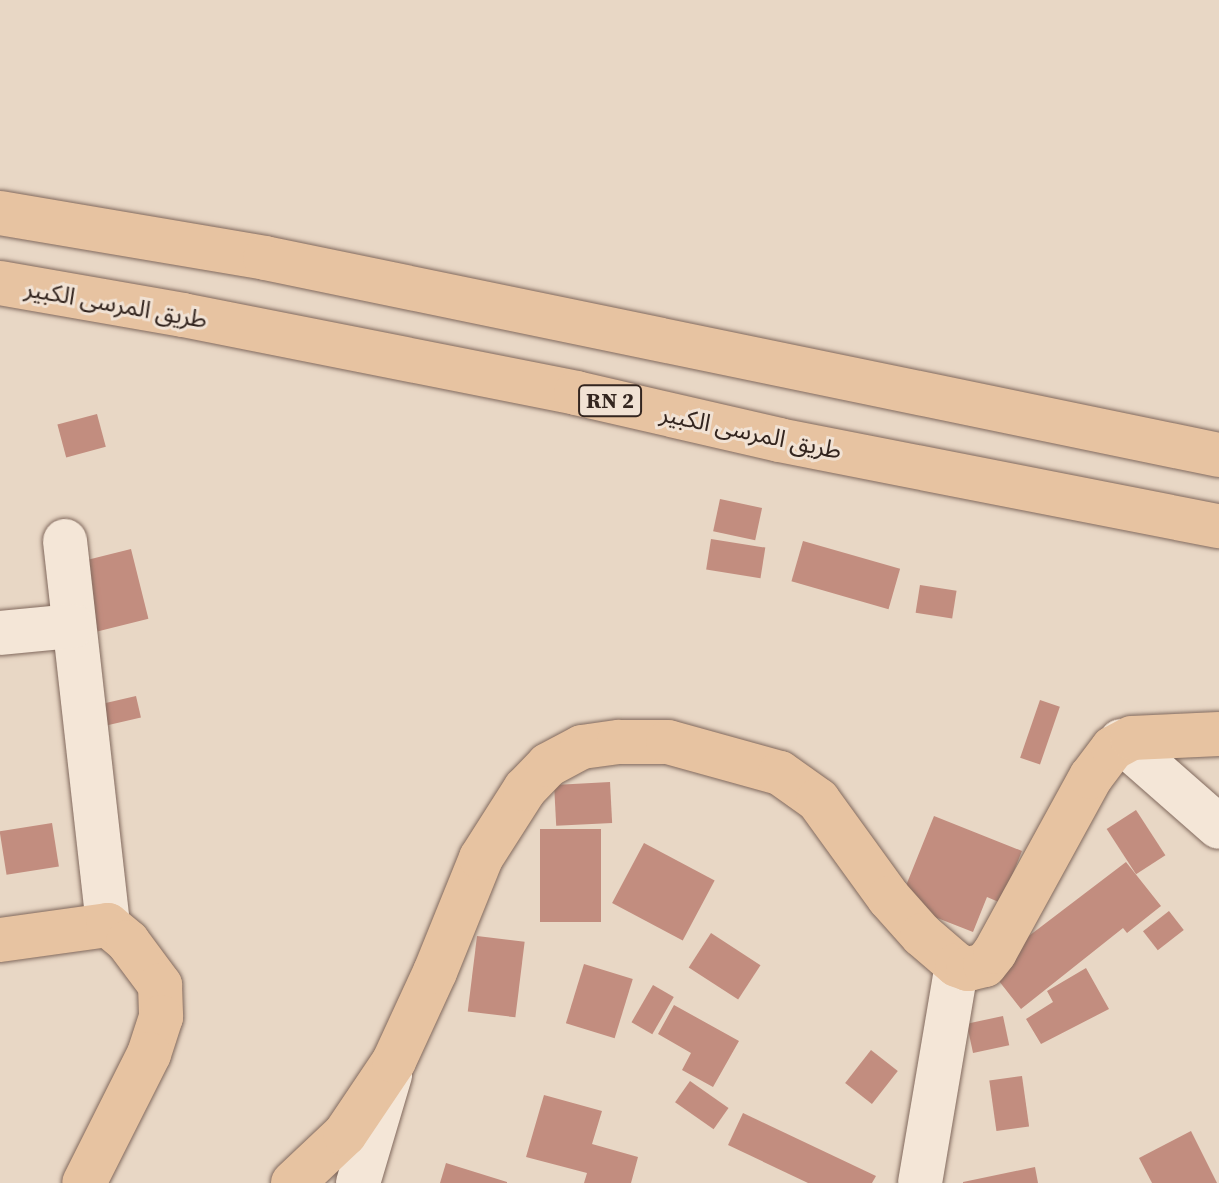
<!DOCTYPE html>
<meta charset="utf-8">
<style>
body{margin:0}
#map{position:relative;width:1219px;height:1183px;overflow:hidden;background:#e8d7c5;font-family:"Source Serif 4","Noto Sans Arabic",serif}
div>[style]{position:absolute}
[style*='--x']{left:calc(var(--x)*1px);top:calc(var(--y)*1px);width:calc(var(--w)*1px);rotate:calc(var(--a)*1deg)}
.building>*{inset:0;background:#c28d7f;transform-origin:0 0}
.roads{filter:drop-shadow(0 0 2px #81695d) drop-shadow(0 0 2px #81695d)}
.minor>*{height:44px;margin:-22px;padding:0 22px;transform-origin:22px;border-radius:22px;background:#f4e6d7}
.major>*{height:44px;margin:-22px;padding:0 22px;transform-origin:22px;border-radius:22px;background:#e7c3a1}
span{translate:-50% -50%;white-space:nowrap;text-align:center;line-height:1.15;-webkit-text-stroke:6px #f1e2d4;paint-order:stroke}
.shield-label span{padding:2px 6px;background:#f1e2d4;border:2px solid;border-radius:6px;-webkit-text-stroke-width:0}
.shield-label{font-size:22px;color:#33251f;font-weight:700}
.street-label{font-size:24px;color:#33251f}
</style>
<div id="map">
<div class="building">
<div style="left:97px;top:414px;width:34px;height:41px;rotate:75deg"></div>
<div style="left:720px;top:499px;width:43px;height:33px;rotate:12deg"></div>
<div style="left:711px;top:539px;width:55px;height:31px;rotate:9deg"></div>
<div style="left:803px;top:541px;width:101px;height:42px;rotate:16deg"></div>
<div style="left:131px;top:549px;width:72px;height:63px;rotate:76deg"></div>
<div style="left:920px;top:585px;width:37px;height:28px;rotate:9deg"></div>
<div style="left:136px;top:696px;width:22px;height:41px;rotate:77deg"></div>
<div style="left:1040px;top:700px;width:21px;height:61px;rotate:19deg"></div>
<div style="left:610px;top:782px;width:41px;height:56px;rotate:87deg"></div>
<div style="left:1136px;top:810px;width:54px;height:35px;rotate:57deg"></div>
<div style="clip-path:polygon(934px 816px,1022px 851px,1001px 903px,987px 897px,973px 932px,899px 903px)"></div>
<div style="left:52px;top:823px;width:44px;height:53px;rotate:81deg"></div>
<div style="left:540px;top:829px;width:61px;height:93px"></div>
<div style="left:644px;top:843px;width:80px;height:68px;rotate:28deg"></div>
<div style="clip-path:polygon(1126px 862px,1161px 906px,1127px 933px,1123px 928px,1021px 1009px,988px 967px)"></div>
<div style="left:1169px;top:911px;width:24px;height:33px;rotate:52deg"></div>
<div style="left:711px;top:933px;width:59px;height:41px;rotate:33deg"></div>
<div style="left:477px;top:936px;width:48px;height:76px;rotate:7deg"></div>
<div style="left:584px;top:964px;width:51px;height:62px;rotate:17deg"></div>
<div style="clip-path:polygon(1086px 968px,1109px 1009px,1041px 1044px,1026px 1019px,1053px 1002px,1047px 991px)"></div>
<div style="left:653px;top:985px;width:24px;height:43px;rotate:30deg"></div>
<div style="clip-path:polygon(674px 1005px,739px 1041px,713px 1087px,682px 1070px,691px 1053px,658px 1034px)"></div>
<div style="left:1003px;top:1016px;width:30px;height:37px;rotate:78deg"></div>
<div style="left:871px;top:1050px;width:34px;height:42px;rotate:38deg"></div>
<div style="left:1022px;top:1076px;width:51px;height:33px;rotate:82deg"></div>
<div style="left:690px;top:1081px;width:47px;height:26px;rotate:35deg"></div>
<div style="clip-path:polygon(544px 1095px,602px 1111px,592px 1144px,638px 1157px,631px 1183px,584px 1183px,587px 1173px,526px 1157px)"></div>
<div style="clip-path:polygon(743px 1113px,876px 1176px,872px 1183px,808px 1183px,728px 1145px)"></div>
<div style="clip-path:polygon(1191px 1131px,1217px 1183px,1152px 1183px,1139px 1158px)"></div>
<div style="clip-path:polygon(446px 1163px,507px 1182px,507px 1183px,440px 1183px)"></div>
<div style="clip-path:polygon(1035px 1167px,1038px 1183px,963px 1183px,963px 1182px)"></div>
</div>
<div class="roads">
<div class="minor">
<div style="--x:65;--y:541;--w:386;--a:83.6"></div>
<div style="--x:0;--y:633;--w:73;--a:-5.5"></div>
<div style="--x:1121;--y:741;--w:130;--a:41.3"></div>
<div style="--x:358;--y:1183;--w:113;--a:-73.5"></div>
<div style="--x:920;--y:1183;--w:221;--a:-80.4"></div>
</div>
<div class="major">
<div style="--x:0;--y:213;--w:269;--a:9.6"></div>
<div style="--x:265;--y:258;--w:974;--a:11.67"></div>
<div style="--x:0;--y:283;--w:186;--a:9.9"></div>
<div style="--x:183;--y:315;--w:401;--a:11.2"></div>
<div style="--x:576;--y:393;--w:208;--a:13"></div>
<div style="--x:779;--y:440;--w:448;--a:11.1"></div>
<div style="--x:0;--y:940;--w:109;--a:-7.9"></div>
<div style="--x:108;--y:925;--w:26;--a:40"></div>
<div style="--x:128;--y:942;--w:54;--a:53.3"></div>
<div style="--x:160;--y:985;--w:32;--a:88"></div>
<div style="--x:161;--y:1017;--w:39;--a:108"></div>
<div style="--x:149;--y:1054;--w:144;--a:116.7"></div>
<div style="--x:293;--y:1183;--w:71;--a:-43.3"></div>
<div style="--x:345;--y:1134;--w:88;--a:-56.1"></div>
<div style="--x:394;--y:1061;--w:98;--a:-65.3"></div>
<div style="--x:435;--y:972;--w:123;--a:-68"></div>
<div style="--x:481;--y:858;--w:82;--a:-57.5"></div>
<div style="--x:525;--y:789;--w:33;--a:-46"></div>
<div style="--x:548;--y:765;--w:38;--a:-28"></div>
<div style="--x:582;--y:747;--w:37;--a:-8"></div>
<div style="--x:619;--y:742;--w:49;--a:0"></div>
<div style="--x:668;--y:742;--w:116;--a:15.5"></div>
<div style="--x:780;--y:773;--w:47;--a:35.4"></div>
<div style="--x:818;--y:800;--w:121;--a:54.1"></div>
<div style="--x:889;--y:898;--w:50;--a:48.3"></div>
<div style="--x:922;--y:935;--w:46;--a:40.6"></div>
<div style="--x:957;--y:965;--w:12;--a:20"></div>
<div style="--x:968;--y:969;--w:17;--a:-13"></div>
<div style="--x:985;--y:965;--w:16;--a:-52"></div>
<div style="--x:995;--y:952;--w:200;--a:-61.3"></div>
<div style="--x:1091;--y:777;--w:36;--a:-53"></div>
<div style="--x:1113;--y:748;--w:21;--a:-28"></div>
<div style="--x:1132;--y:738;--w:87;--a:-2.6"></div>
</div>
</div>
<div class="shield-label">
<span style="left:610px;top:401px">RN 2</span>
</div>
<div class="street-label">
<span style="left:116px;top:304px;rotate:10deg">طريق المرسى الكبير</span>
<span style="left:751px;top:432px;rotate:12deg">طريق المرسى الكبير</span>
</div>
</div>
